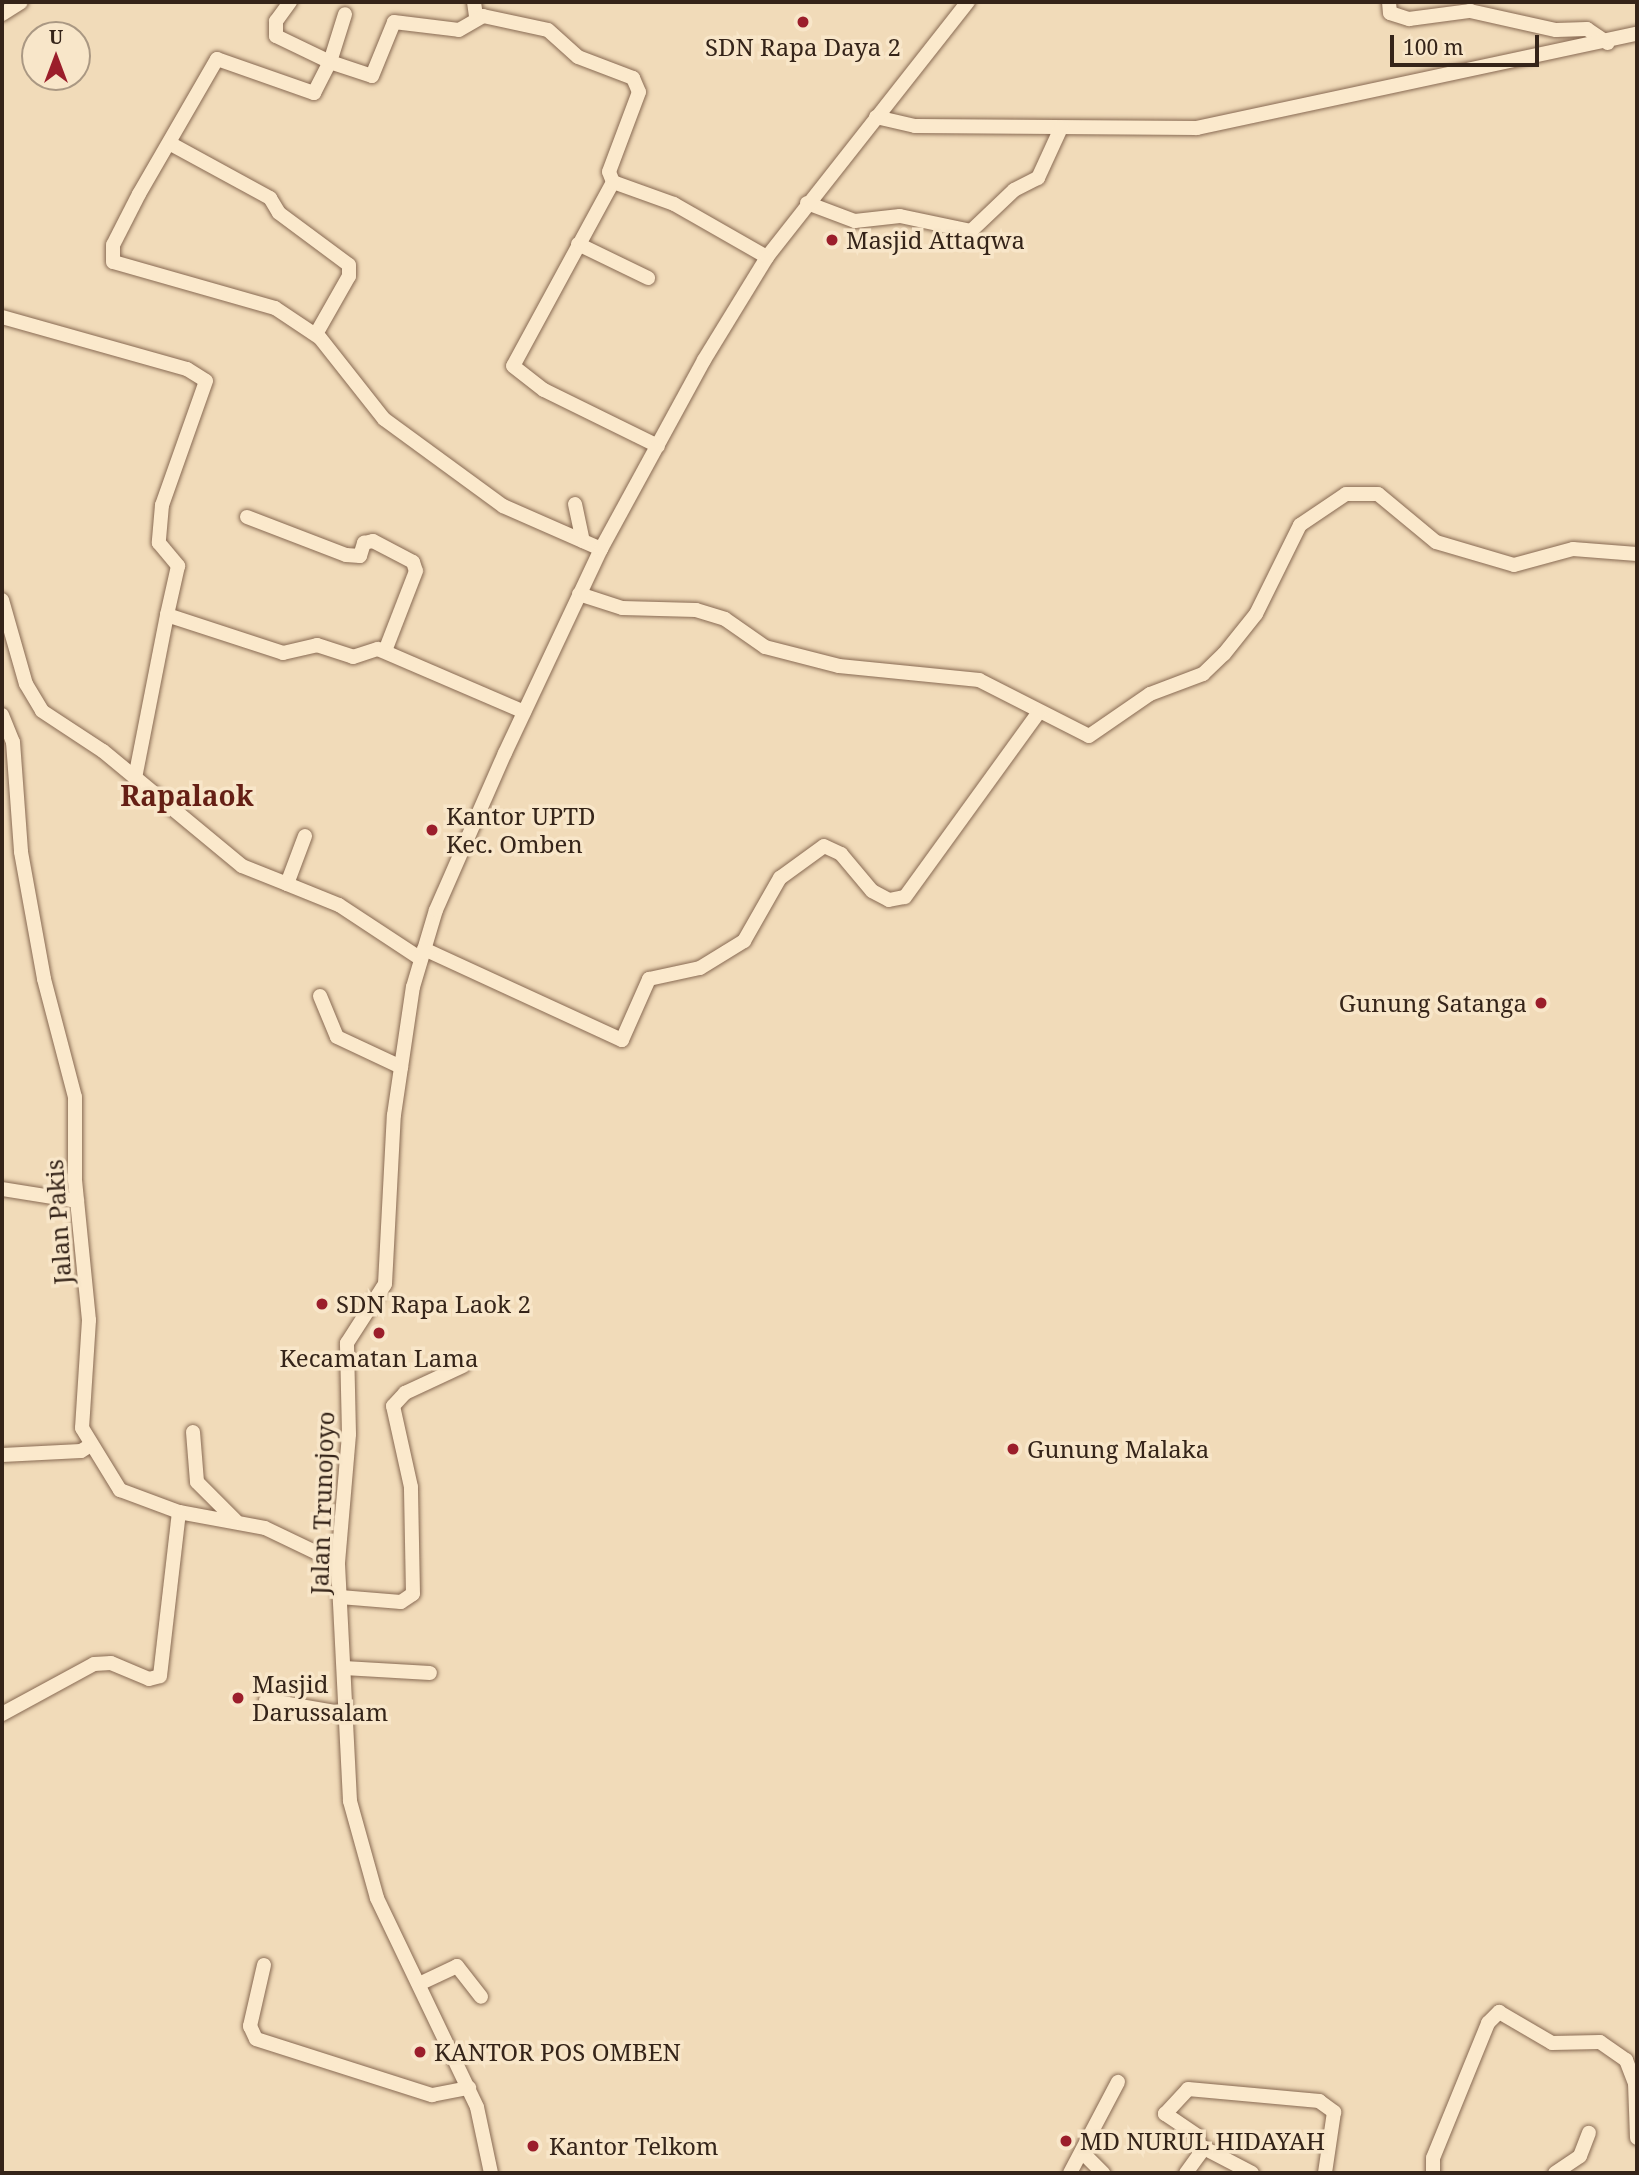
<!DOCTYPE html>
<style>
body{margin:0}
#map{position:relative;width:1639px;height:2175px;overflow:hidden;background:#f1dbb9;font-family:"Noto Serif",serif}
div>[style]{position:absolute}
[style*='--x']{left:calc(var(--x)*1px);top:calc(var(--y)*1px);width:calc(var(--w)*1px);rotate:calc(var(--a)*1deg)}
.roads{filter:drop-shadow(0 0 2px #886a53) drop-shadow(0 0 2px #886a53)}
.minor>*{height:14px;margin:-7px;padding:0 7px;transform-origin:7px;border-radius:7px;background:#fbe9cc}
.dots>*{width:19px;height:19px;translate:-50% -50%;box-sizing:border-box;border:4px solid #f8e6c9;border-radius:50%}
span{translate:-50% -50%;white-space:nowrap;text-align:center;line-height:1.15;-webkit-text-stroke:7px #f8e6c9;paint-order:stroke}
.poi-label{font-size:24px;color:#352419}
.left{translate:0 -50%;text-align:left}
.right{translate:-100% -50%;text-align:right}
.street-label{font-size:24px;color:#352419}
.quarter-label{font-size:28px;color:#651f15;font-weight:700}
.frame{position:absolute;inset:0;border:4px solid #352419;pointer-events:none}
.north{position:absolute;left:21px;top:21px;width:70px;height:70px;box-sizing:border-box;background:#f8e6c9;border:2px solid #aa9883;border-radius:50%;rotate:0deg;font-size:19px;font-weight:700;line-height:28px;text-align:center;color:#352419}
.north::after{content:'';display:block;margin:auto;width:24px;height:32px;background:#9b1e2b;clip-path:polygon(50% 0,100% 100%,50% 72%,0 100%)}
.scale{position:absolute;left:1390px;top:35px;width:149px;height:32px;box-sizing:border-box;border:4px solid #352419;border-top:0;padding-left:9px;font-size:21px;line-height:24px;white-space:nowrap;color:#352419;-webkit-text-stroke:5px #f8e6c9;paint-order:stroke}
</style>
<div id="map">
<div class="roads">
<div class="minor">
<div style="--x:290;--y:2;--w:24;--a:126"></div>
<div style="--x:276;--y:21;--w:15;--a:90"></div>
<div style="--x:276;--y:36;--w:60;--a:25.7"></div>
<div style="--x:330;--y:62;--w:50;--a:-72.6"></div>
<div style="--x:474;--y:2;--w:14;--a:82"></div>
<div style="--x:1389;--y:2;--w:11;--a:85"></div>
<div style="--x:1390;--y:13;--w:20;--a:18"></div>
<div style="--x:1409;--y:19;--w:62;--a:-7.5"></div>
<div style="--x:1470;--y:11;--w:88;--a:12.5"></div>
<div style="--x:1556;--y:30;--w:31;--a:-2"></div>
<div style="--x:1587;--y:29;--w:25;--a:34"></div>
<div style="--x:2;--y:14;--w:22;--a:-32"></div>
<div style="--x:876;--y:117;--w:40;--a:13"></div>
<div style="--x:915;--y:126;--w:282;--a:0.4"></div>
<div style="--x:1197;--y:128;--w:450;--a:-12.1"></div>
<div style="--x:171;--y:144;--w:113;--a:28.6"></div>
<div style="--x:270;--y:198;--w:17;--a:59"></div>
<div style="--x:279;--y:213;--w:87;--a:36.6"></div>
<div style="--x:349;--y:265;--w:11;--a:90"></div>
<div style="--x:349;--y:276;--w:67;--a:119.6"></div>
<div style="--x:613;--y:182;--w:209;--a:118.5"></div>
<div style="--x:513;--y:366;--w:39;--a:38"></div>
<div style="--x:544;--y:390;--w:127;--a:26.2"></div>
<div style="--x:807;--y:203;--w:51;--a:20.6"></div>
<div style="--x:855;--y:221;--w:45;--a:-6.3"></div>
<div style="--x:900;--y:216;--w:73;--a:11.9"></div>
<div style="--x:971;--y:231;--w:59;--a:-43.6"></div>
<div style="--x:1014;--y:190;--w:27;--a:-27"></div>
<div style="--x:1038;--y:178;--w:55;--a:-65.3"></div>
<div style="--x:578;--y:244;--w:78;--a:25.9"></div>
<div style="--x:2;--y:317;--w:192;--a:15.7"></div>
<div style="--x:187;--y:369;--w:22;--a:32"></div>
<div style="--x:206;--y:381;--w:132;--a:109.5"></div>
<div style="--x:162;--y:505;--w:38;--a:95"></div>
<div style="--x:159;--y:543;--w:30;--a:50"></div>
<div style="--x:178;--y:566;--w:50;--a:102.7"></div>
<div style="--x:167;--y:615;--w:122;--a:18.1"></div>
<div style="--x:283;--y:653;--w:35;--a:-13"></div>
<div style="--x:317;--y:645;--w:38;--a:18"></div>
<div style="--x:353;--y:657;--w:26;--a:-18"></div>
<div style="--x:378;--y:649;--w:159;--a:23.3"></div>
<div style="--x:575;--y:504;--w:38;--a:78"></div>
<div style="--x:247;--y:517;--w:106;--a:21"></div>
<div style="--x:346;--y:555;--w:14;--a:4"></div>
<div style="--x:360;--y:556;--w:14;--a:-73"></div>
<div style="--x:364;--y:543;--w:9;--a:-13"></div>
<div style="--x:373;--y:541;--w:45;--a:27.7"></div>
<div style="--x:413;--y:562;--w:9;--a:72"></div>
<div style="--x:416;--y:571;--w:86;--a:111.2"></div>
<div style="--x:601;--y:549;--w:107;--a:-156.3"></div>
<div style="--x:503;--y:506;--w:147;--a:-143.8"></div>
<div style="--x:384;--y:419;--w:103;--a:-128.3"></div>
<div style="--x:320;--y:338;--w:54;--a:-146.3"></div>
<div style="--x:275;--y:308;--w:168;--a:-164.1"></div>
<div style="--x:113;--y:262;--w:17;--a:-90"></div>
<div style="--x:113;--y:245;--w:57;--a:-63"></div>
<div style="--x:139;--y:194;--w:156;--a:-60"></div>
<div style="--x:217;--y:59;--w:103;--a:19.3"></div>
<div style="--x:314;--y:93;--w:35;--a:-63"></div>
<div style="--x:330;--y:62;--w:44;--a:18.4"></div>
<div style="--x:372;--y:76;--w:58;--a:-67.8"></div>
<div style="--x:394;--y:22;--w:65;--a:7"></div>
<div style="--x:459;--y:30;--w:28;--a:-30"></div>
<div style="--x:483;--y:16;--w:66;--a:12.2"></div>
<div style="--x:548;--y:30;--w:40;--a:42"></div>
<div style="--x:578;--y:57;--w:59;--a:20.9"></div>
<div style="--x:633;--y:78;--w:15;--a:67"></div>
<div style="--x:639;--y:92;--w:85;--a:110.6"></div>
<div style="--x:609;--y:172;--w:11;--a:68"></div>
<div style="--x:613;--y:182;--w:65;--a:19.8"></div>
<div style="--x:674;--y:204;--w:107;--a:29.7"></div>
<div style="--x:579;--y:594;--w:45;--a:18"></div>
<div style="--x:622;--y:608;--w:74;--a:1.5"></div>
<div style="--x:696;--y:610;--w:30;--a:17"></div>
<div style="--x:725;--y:619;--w:49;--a:35"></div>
<div style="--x:765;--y:647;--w:76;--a:14.4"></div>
<div style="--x:839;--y:666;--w:141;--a:5.7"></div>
<div style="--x:979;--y:680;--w:123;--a:27"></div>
<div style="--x:1089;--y:736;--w:74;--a:-34.5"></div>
<div style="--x:1150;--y:694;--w:57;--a:-20.7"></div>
<div style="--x:1203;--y:674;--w:29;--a:-44"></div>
<div style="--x:1224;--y:654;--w:51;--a:-51.3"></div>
<div style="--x:1256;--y:614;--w:99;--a:-63.7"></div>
<div style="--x:1300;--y:525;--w:55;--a:-34"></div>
<div style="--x:1346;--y:494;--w:32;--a:0"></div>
<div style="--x:1378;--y:494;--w:75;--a:39.6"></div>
<div style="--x:1436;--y:542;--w:81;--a:16.4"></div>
<div style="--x:1514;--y:565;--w:61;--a:-15.2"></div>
<div style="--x:1573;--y:549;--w:64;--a:4.5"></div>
<div style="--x:2;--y:600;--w:87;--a:74.1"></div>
<div style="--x:26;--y:684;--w:31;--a:59"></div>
<div style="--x:42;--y:711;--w:73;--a:33.3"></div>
<div style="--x:103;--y:751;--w:180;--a:39.6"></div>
<div style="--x:242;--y:866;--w:48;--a:21.8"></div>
<div style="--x:2;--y:715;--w:29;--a:68"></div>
<div style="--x:13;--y:742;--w:110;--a:85.8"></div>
<div style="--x:21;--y:852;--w:129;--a:79.7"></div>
<div style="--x:44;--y:979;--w:122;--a:75.3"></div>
<div style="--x:75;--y:1097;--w:83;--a:90"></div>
<div style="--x:75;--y:1180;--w:141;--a:84.3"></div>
<div style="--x:89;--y:1320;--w:108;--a:93.7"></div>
<div style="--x:82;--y:1428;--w:73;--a:58.5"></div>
<div style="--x:120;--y:1490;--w:63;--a:20.4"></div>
<div style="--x:179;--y:1512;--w:87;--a:10.5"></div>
<div style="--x:265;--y:1528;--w:81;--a:25.6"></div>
<div style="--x:135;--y:778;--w:166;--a:-78.9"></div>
<div style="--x:305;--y:836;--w:51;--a:110.6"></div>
<div style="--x:287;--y:884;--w:56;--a:22"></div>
<div style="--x:339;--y:905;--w:98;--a:33.4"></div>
<div style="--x:424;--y:949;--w:218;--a:24.7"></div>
<div style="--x:622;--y:1040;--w:67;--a:-66.1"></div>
<div style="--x:649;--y:979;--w:52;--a:-12.2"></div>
<div style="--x:700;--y:968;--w:52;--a:-31.5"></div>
<div style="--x:744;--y:941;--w:73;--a:-60.3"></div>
<div style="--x:780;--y:878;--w:54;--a:-36"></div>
<div style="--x:824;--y:846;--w:19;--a:25"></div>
<div style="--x:841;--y:854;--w:48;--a:50"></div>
<div style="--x:872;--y:891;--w:19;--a:28"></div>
<div style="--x:889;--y:900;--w:16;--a:-11"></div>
<div style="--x:905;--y:897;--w:228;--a:-54.1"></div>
<div style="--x:320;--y:996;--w:44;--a:67.5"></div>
<div style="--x:337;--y:1037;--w:71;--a:25.1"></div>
<div style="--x:2;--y:1189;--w:76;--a:9.1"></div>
<div style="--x:193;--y:1432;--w:50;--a:85.4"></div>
<div style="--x:197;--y:1482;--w:55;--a:45"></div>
<div style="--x:2;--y:1455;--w:79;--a:-2.9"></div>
<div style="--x:81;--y:1451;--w:12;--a:-31"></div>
<div style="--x:340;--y:1597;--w:61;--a:4.7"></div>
<div style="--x:401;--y:1602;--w:14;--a:-34"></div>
<div style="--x:413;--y:1594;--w:107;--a:-91.1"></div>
<div style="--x:411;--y:1487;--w:83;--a:-102.5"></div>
<div style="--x:393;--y:1406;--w:18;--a:-47"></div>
<div style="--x:405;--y:1393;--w:64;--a:-25"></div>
<div style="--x:344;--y:1668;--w:86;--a:3.3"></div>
<div style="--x:266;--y:1700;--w:82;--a:9.8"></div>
<div style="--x:2;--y:1714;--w:105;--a:-28.5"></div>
<div style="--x:94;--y:1664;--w:17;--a:-3"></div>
<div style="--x:111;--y:1663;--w:41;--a:22.8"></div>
<div style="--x:149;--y:1679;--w:11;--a:-15"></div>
<div style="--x:160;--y:1676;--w:165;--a:-83.4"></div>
<div style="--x:264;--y:1965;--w:63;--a:102.9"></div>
<div style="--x:250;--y:2026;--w:14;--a:65"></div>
<div style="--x:256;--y:2039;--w:185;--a:17.7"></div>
<div style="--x:432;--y:2095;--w:38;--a:-11"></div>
<div style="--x:419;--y:1984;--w:42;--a:-25.3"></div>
<div style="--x:457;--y:1966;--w:39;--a:52"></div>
<div style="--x:1200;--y:2149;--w:13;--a:-99"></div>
<div style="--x:1198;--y:2136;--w:40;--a:-146"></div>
<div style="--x:1165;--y:2114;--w:34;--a:-47"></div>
<div style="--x:1188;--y:2089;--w:132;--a:5.2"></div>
<div style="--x:1319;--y:2101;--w:19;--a:36"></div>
<div style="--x:1334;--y:2112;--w:62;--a:98.4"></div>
<div style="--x:1082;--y:2152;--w:30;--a:45"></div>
<div style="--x:491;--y:2173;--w:67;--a:-102"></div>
<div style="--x:477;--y:2107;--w:232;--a:-115.6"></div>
<div style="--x:377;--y:1898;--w:101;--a:-105.6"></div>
<div style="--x:350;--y:1801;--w:238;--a:-92.9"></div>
<div style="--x:338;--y:1563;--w:129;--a:-85.1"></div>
<div style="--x:349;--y:1434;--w:91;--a:-91.3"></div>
<div style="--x:347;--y:1343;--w:70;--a:-57.2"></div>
<div style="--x:385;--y:1284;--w:169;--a:-87"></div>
<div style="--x:394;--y:1115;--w:129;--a:-81.6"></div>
<div style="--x:413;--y:987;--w:80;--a:-73.4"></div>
<div style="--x:436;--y:910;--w:171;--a:-66.3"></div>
<div style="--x:505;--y:753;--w:225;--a:-64.8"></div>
<div style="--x:601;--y:549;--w:215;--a:-61.4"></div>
<div style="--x:704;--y:360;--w:121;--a:-58.5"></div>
<div style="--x:767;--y:257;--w:325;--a:-51.8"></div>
<div style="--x:1070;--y:2173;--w:103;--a:-62.2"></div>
<div style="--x:1186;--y:2173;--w:31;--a:-54"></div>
<div style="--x:1204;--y:2148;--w:54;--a:27.5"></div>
<div style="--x:1433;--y:2173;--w:15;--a:-90"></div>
<div style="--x:1433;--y:2158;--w:146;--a:-67.8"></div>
<div style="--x:1488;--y:2023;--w:16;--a:-45"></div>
<div style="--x:1499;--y:2012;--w:61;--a:30.3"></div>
<div style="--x:1552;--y:2043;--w:48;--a:-1.2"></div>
<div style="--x:1600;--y:2042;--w:32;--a:35"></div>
<div style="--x:1626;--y:2060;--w:25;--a:69"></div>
<div style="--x:1635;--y:2083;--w:55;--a:87.9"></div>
<div style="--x:1555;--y:2173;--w:30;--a:-34"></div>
<div style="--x:1580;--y:2156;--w:25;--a:-69"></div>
</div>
</div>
<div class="dots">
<div style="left:803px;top:22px;background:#9b1e2b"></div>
<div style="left:832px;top:240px;background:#9b1e2b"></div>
<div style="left:432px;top:830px;background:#9b1e2b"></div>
<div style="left:1541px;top:1003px;background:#9b1e2b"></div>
<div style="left:322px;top:1304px;background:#9b1e2b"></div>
<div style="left:379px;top:1333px;background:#9b1e2b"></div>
<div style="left:1013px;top:1449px;background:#9b1e2b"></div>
<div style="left:238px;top:1698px;background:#9b1e2b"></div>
<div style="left:420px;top:2052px;background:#9b1e2b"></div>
<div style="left:1066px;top:2141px;background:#9b1e2b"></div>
<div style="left:533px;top:2146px;background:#9b1e2b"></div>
</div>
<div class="poi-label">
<span style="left:803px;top:47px">SDN Rapa Daya 2</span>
<span class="left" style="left:846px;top:240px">Masjid Attaqwa</span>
<span class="left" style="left:446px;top:830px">Kantor UPTD<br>Kec. Omben</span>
<span class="right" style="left:1527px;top:1003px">Gunung Satanga</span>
<span class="left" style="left:336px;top:1304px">SDN Rapa Laok 2</span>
<span style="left:379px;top:1358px">Kecamatan Lama</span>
<span class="left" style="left:1027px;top:1449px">Gunung Malaka</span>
<span class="left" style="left:252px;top:1698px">Masjid<br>Darussalam</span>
<span class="left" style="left:434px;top:2052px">KANTOR POS OMBEN</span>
<span class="left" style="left:1080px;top:2141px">MD NURUL HIDAYAH</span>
<span class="left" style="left:549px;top:2146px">Kantor Telkom</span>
</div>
<div class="street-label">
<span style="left:58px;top:1222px;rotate:-94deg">Jalan Pakis</span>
<span style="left:322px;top:1503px;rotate:-88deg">Jalan Trunojoyo</span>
</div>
<div class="quarter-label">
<span style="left:187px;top:795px">Rapalaok</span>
</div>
<div class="frame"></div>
<div class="north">U</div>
<div class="scale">100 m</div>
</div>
